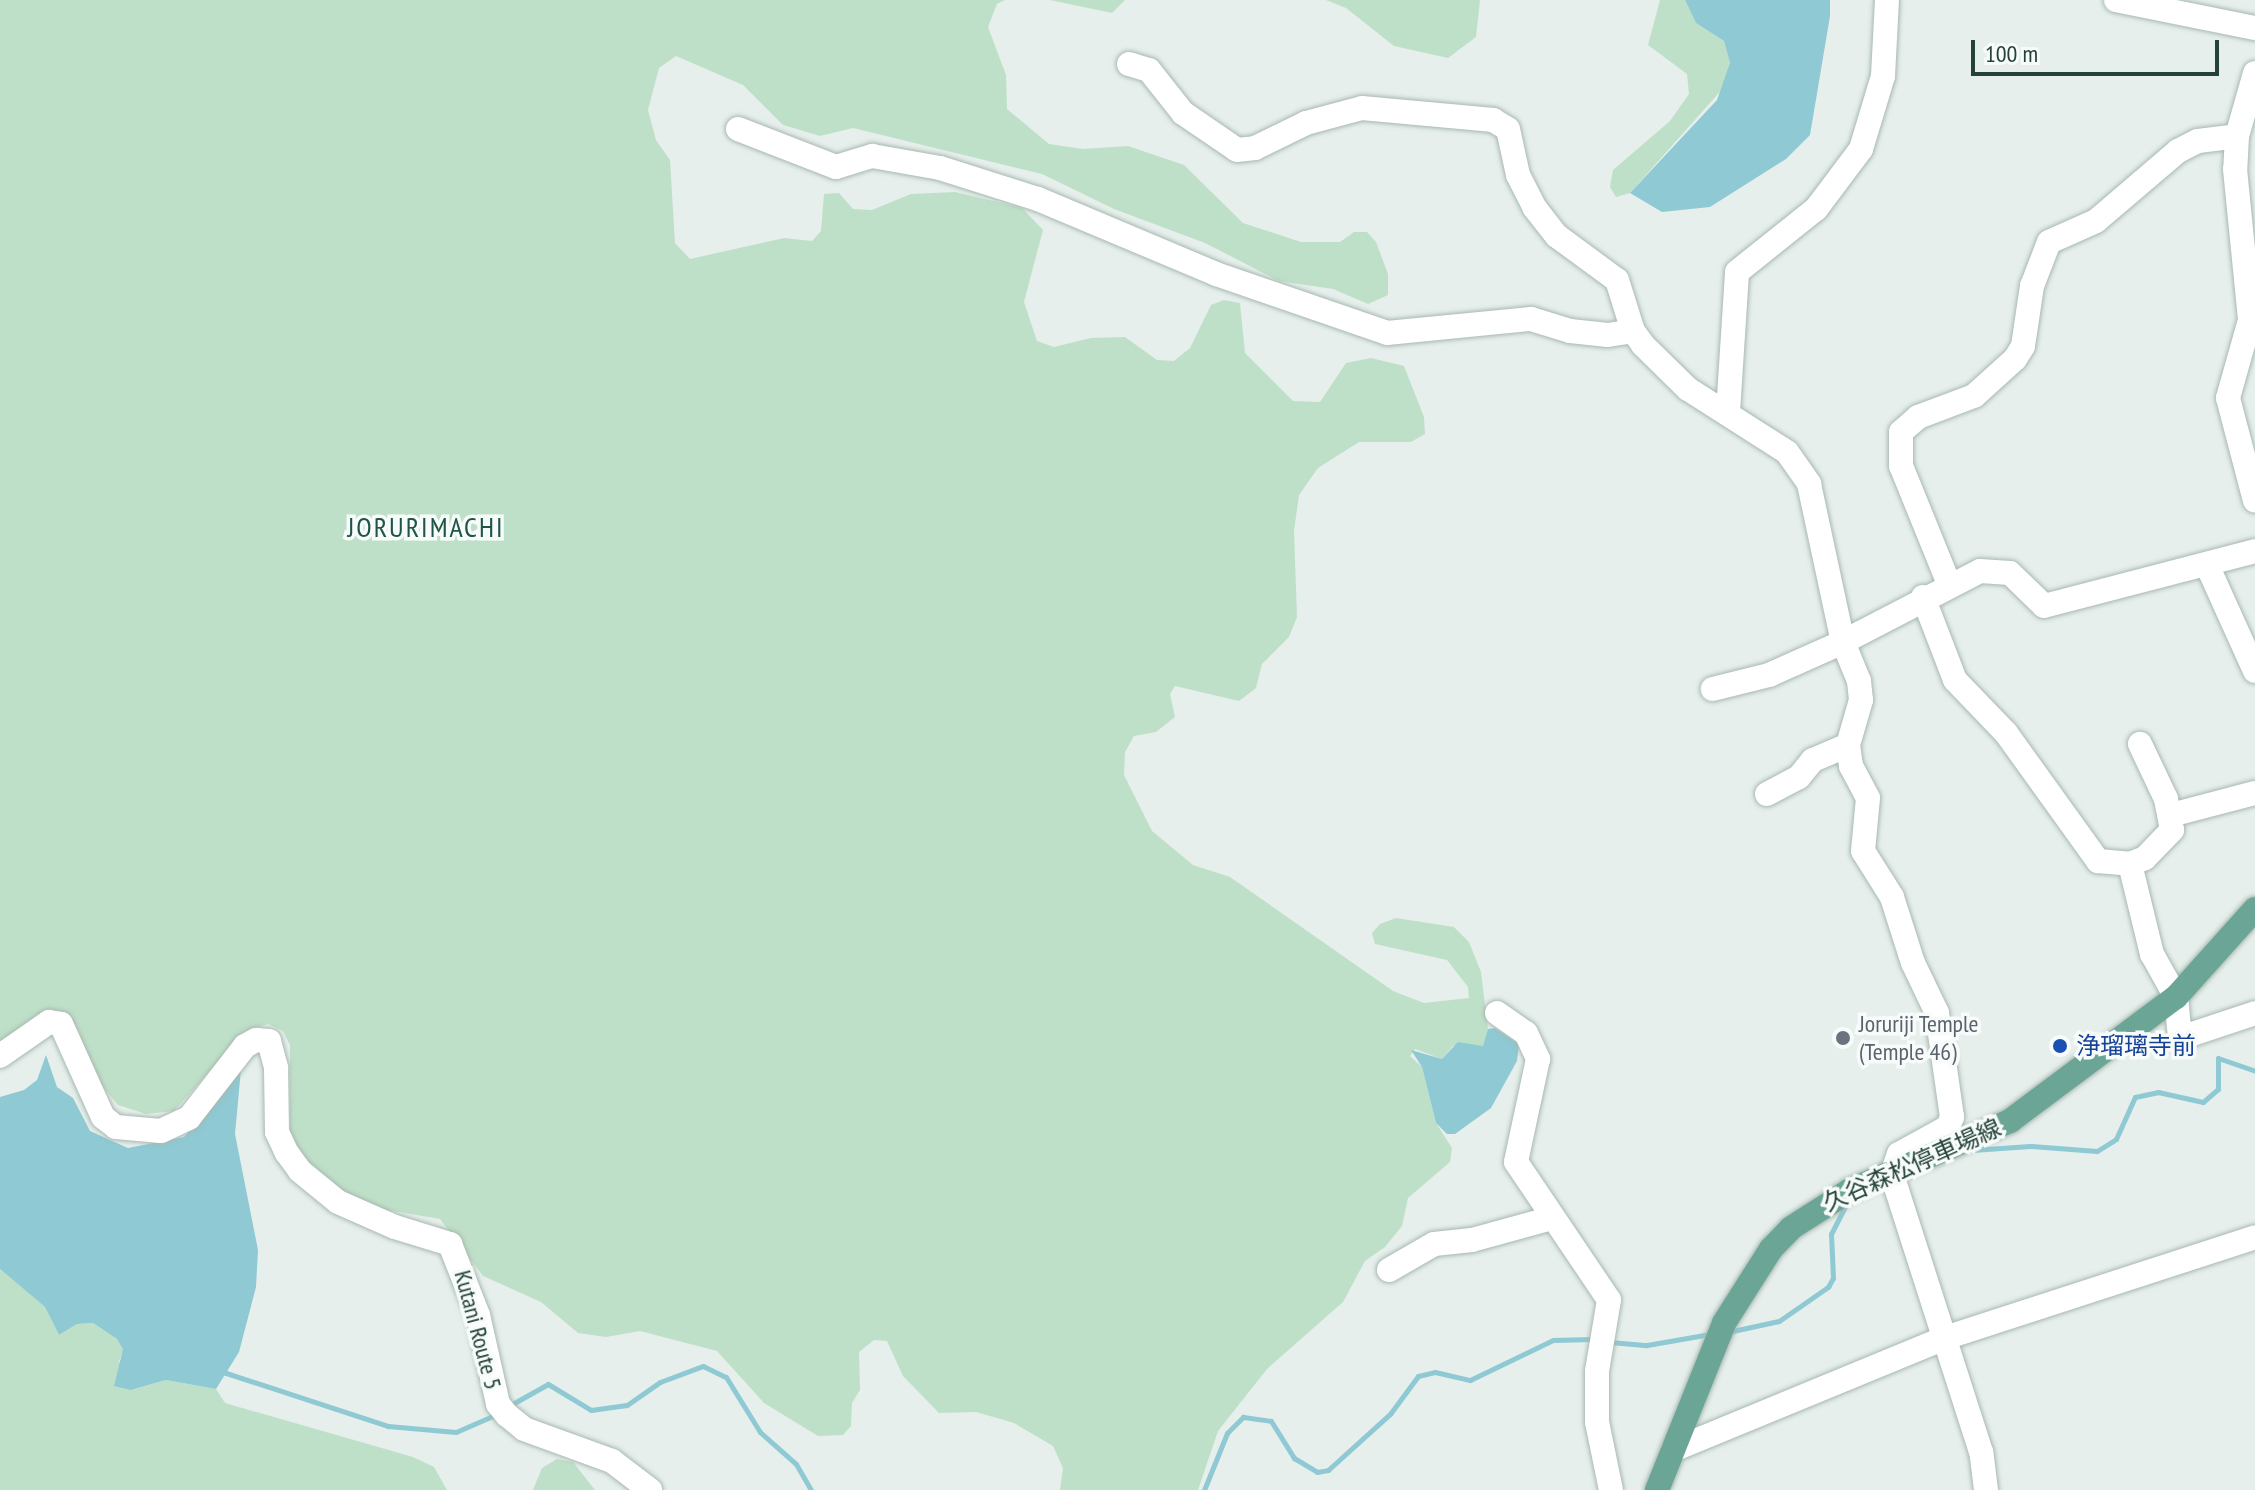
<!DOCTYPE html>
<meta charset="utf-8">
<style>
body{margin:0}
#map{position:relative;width:2255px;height:1490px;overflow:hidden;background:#e6efeb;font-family:"PT Sans Narrow","Noto Sans JP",sans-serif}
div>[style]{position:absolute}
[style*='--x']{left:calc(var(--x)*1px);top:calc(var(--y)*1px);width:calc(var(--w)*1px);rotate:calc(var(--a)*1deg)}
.green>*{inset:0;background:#bfe0c8}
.water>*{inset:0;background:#8ec9d4}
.stream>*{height:5px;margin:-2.5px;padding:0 2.5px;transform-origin:2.5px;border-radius:2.5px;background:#8ec9d4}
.roads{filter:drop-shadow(0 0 2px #a8b8b2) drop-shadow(0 0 2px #a8b8b2)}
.minor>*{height:24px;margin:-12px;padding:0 12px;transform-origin:12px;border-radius:12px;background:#fff}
.major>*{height:24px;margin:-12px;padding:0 12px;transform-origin:12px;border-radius:12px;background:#6aa596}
.dots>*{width:22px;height:22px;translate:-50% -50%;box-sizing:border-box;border:4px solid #f7fbf9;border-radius:50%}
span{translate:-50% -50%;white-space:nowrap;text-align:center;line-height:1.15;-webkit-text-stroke:7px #f7fbf9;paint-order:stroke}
.worship-label{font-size:24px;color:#5b616d}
.left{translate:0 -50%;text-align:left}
.transit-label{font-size:24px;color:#164399}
.street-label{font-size:24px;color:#24423a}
.quarter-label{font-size:28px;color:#1f5548;letter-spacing:2px}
.scale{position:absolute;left:1971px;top:40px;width:248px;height:36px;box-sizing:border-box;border:4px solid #24423a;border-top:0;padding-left:10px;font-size:24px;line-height:28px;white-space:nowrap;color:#24423a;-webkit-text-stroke:6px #f7fbf9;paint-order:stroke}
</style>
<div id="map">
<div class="green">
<div style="clip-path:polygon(0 0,1005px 0,997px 4px,988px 27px,1006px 75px,1007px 109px,1049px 144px,1083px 149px,1128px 146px,1184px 165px,1243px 223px,1301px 242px,1340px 242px,1354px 232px,1367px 232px,1376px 242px,1388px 274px,1388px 295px,1368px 304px,1333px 289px,1279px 281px,1205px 243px,1114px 209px,1042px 174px,853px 128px,820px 136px,783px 125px,743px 85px,676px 56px,659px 68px,648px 110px,656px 140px,670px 160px,675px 243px,690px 259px,784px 238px,812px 241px,821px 231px,824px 194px,839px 193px,853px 209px,872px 210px,911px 194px,955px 192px,1022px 208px,1043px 230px,1024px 302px,1037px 341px,1054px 347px,1091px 338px,1125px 337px,1157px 360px,1174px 361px,1190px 348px,1211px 305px,1224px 300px,1240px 303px,1245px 353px,1293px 401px,1320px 402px,1346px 363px,1371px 358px,1404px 366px,1424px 417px,1425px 434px,1411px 442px,1359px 442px,1318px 468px,1299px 495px,1294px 531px,1297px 617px,1289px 637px,1262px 664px,1256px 688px,1239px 701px,1175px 686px,1170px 694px,1175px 717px,1156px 732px,1134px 736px,1125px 752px,1124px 775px,1152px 831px,1193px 865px,1230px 877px,1393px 991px,1424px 1003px,1469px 998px,1468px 987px,1447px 960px,1375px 944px,1372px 933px,1380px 924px,1396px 918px,1454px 927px,1469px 942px,1481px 972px,1488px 1029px,1484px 1046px,1453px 1046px,1442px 1059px,1415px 1049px,1410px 1056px,1422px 1067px,1436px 1123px,1452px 1148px,1450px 1162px,1408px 1198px,1402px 1226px,1385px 1247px,1365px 1261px,1343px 1302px,1267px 1369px,1218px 1431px,1198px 1490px,1060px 1490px,1063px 1468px,1053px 1446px,1014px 1423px,976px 1412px,939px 1413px,903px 1376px,887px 1341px,874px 1340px,859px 1352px,860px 1390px,852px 1403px,851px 1426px,843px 1435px,818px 1436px,764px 1403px,717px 1351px,640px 1331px,606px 1337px,578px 1333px,541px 1302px,483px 1276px,440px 1219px,364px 1206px,323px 1181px,300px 1156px,290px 1132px,290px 1045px,283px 1031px,268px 1024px,245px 1031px,174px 1111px,146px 1114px,118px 1105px,93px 1075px,79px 1032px,60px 1011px,38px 1014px,0 1043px)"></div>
<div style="clip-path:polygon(1050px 0,1125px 0,1112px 13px)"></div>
<div style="clip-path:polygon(1326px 0,1480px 0,1476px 37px,1448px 58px,1394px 46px,1346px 8px)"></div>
<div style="clip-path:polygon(1660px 0,1685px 0,1696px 23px,1724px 41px,1730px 62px,1725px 86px,1630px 193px,1616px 197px,1610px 187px,1613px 170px,1670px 121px,1689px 94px,1687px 74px,1648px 45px)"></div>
<div style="clip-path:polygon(0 1269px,45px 1307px,59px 1335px,77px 1324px,93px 1323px,117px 1339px,124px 1349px,119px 1361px,132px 1390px,166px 1380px,216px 1389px,225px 1403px,413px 1457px,434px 1467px,447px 1490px,0 1490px)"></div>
<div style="clip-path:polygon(557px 1459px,573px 1462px,595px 1490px,533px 1490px,542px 1468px)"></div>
</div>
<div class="water">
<div style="clip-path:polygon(1685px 0,1830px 0,1830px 16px,1810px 135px,1786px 159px,1710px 207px,1662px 212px,1630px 193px,1717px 100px,1730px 63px,1724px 41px,1696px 23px)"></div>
<div style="clip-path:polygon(1495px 1028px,1519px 1044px,1517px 1061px,1491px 1108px,1455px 1134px,1447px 1134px,1436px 1123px,1422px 1067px,1411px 1050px,1442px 1059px,1458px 1042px,1483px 1046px,1488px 1029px)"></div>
<div style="clip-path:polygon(46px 1055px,57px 1087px,73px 1098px,90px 1131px,128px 1148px,184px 1137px,241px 1069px,235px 1134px,258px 1250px,256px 1287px,239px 1352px,216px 1389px,166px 1380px,131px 1390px,114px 1386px,123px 1349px,117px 1339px,93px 1323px,77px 1324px,59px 1335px,45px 1307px,0 1269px,0 1097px,24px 1090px,37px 1080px)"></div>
</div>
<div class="stream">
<div style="--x:1972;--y:1150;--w:58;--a:-3.9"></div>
<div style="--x:2030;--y:1146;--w:67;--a:4.3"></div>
<div style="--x:2097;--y:1151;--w:22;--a:-32"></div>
<div style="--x:2116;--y:1139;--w:46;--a:-65.7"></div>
<div style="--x:2135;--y:1097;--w:24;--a:-12"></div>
<div style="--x:2158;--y:1092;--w:46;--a:12.5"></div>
<div style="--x:2203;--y:1102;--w:20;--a:-41"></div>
<div style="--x:2218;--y:1089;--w:31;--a:-90"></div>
<div style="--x:2218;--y:1058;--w:39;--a:19"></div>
<div style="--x:1728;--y:1332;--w:52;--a:-12.2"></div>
<div style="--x:1779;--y:1321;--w:60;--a:-34.8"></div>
<div style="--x:1828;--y:1287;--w:10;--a:-61"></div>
<div style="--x:1833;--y:1278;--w:44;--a:-92.6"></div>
<div style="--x:1831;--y:1234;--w:35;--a:-63"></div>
<div style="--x:1610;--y:1342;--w:37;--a:5"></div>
<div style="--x:1647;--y:1345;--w:64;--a:-9.9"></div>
<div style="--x:223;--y:1372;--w:174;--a:18.1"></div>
<div style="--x:388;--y:1426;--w:68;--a:5"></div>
<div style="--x:456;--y:1432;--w:43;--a:-23.6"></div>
<div style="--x:507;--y:1407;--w:47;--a:-29.3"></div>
<div style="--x:548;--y:1384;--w:50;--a:31.2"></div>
<div style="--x:591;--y:1410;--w:36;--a:-8"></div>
<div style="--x:627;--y:1405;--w:40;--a:-34.9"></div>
<div style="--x:660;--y:1382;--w:46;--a:-20.4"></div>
<div style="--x:703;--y:1366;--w:25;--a:26"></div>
<div style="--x:726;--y:1377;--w:65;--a:58.3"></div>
<div style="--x:760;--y:1432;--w:48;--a:41.6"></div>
<div style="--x:796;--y:1464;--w:30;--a:60"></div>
<div style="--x:1204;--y:1490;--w:61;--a:-68"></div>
<div style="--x:1227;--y:1433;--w:23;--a:-45"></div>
<div style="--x:1243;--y:1417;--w:28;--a:8"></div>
<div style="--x:1271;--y:1421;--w:44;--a:58.1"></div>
<div style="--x:1294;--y:1458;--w:27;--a:31"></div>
<div style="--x:1317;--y:1472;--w:11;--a:-10"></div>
<div style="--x:1328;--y:1470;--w:84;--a:-42.1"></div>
<div style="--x:1390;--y:1414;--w:47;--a:-53.6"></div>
<div style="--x:1418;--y:1376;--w:17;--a:-13"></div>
<div style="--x:1435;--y:1372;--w:36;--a:13"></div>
<div style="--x:1470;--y:1380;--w:92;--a:-25.7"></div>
<div style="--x:1553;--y:1340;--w:40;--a:-1.4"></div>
</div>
<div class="roads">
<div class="minor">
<div style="--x:2116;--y:0;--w:142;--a:11.4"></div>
<div style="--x:1129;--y:64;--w:21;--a:17"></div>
<div style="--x:1149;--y:70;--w:55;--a:51.7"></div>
<div style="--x:1183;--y:113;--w:65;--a:34.4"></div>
<div style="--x:1237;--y:150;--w:18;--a:-6"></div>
<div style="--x:1255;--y:148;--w:57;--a:-26.1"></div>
<div style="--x:1306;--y:123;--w:58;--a:-15"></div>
<div style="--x:1362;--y:108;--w:132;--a:5.2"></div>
<div style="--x:1493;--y:120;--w:17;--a:31"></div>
<div style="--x:1508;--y:129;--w:47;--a:77.7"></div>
<div style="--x:1518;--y:175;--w:36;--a:63"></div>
<div style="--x:1534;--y:207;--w:37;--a:52"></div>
<div style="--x:1557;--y:236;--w:74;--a:36.3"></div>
<div style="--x:1617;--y:280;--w:53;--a:72.6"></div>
<div style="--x:1633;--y:331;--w:17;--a:54"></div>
<div style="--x:1643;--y:345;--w:63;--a:44.4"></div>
<div style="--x:1688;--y:389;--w:117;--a:32.5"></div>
<div style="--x:1787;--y:452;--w:39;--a:55"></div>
<div style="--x:1809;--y:484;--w:162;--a:77.9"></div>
<div style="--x:1843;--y:642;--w:81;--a:156"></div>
<div style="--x:1769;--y:675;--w:58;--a:166"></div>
<div style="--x:2255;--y:73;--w:66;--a:105.9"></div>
<div style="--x:2237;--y:136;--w:33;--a:93"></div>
<div style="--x:2235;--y:169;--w:152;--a:84.3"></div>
<div style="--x:2250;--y:320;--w:81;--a:105.8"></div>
<div style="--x:2228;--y:398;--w:106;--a:75.3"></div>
<div style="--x:738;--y:129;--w:105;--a:21.2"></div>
<div style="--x:836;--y:167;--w:38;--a:-17"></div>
<div style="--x:872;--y:156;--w:69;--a:10"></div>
<div style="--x:940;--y:168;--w:103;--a:17.6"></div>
<div style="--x:1038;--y:199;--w:193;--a:22.8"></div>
<div style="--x:1216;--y:274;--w:181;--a:19"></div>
<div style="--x:1387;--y:333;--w:145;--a:-5.6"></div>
<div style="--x:1531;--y:319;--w:41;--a:17.1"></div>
<div style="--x:1570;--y:331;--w:38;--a:6"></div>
<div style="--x:1608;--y:335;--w:25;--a:-9"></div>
<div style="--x:1728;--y:412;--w:140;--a:-86.3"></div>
<div style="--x:1737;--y:272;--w:101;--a:-38.6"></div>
<div style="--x:1816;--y:209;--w:75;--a:-53.1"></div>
<div style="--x:1861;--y:149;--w:76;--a:-73.2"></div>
<div style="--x:1883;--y:76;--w:76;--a:-87"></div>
<div style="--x:2208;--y:567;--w:114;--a:65.7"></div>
<div style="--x:1949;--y:584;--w:127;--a:-112.1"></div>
<div style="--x:1901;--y:466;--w:34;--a:-90"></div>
<div style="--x:1901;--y:432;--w:23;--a:-41"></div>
<div style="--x:1918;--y:417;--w:60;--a:-20.6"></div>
<div style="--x:1974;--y:396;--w:55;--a:-42.1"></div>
<div style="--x:2015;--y:359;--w:15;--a:-58"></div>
<div style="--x:2023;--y:346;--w:61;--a:-81.5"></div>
<div style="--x:2032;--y:286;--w:47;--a:-68.9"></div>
<div style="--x:2049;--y:242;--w:51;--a:-24.1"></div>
<div style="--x:2096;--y:221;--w:108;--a:-40.5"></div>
<div style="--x:2178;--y:151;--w:22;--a:-27"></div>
<div style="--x:2198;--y:141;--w:39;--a:-7"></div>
<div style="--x:1923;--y:597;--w:89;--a:68.9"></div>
<div style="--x:1955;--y:680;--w:74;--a:46.1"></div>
<div style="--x:2006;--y:733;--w:158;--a:54.3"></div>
<div style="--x:2098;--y:861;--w:32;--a:5"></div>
<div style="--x:2130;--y:864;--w:16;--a:-22"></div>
<div style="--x:2145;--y:858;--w:39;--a:-46"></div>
<div style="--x:2172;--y:830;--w:32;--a:-101"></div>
<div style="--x:2166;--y:799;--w:61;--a:-115.3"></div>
<div style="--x:1767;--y:794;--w:36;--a:-28"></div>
<div style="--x:1799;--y:777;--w:22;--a:-51"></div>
<div style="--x:1813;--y:760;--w:38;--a:-23"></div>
<div style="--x:2171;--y:815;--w:87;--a:-14.7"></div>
<div style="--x:2130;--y:864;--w:93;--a:76.3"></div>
<div style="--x:2152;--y:954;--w:49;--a:60.8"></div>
<div style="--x:2176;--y:997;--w:41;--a:84.4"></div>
<div style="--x:2180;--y:1038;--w:79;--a:-18.4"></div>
<div style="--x:1497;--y:1013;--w:35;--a:35"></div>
<div style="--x:1526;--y:1033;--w:29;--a:65"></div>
<div style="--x:1538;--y:1059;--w:105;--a:102.1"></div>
<div style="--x:1516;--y:1162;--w:166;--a:56"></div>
<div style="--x:1609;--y:1300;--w:72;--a:99.6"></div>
<div style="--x:1597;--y:1371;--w:51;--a:90"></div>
<div style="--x:1597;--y:1422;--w:69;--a:78.4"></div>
<div style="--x:0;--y:1056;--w:60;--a:-34.8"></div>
<div style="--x:49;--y:1022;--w:12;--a:9"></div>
<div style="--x:61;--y:1024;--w:102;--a:65.7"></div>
<div style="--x:103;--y:1117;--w:16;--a:38"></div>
<div style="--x:116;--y:1127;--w:45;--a:5.1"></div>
<div style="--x:161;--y:1131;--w:31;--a:-25"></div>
<div style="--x:189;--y:1118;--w:91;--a:-52.1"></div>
<div style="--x:245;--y:1046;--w:13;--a:-29"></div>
<div style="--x:256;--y:1040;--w:13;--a:4"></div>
<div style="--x:269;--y:1041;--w:28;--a:75"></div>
<div style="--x:276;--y:1068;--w:64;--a:89.1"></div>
<div style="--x:277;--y:1132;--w:23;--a:65"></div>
<div style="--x:287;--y:1153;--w:22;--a:54"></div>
<div style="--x:300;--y:1171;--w:49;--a:39.2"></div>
<div style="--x:338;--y:1202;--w:62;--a:23.7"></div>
<div style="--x:395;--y:1227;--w:58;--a:17.2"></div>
<div style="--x:450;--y:1244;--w:76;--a:68.5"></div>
<div style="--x:478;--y:1315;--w:91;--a:77.3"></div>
<div style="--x:498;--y:1404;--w:14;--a:51"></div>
<div style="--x:507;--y:1415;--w:22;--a:39"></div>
<div style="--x:524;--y:1429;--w:94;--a:20"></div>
<div style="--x:612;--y:1461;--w:48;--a:37.3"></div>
<div style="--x:1389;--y:1270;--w:52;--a:-30"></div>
<div style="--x:1434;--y:1244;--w:38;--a:-6"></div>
<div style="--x:1472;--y:1240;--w:83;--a:-15.4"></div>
<div style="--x:1673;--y:1450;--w:291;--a:-22.4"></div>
<div style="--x:1942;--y:1339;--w:329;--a:-18"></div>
<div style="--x:1986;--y:1490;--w:38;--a:-97"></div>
<div style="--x:1981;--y:1452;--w:292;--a:-107.8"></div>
<div style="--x:1892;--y:1174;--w:21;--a:-71"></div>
<div style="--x:1899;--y:1154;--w:56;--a:-28.9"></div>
<div style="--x:1948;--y:1127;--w:11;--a:-68"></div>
<div style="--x:1952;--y:1117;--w:105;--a:-98.2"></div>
<div style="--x:1937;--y:1013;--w:55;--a:-115.6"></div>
<div style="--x:1913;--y:963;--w:69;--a:-107.7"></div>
<div style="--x:1892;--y:897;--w:54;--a:-122.2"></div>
<div style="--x:1863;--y:851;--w:53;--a:-84.6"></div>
<div style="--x:1868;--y:798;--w:36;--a:-118"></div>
<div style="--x:1851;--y:766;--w:21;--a:-98"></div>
<div style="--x:1848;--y:745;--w:47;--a:-73.9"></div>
<div style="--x:1861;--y:700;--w:19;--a:-96"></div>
<div style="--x:1859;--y:681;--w:42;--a:-112.3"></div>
<div style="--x:1843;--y:642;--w:154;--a:-27.4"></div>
<div style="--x:1980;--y:571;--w:30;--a:4"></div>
<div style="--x:2010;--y:573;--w:47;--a:44.1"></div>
<div style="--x:2044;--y:606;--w:218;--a:-14.6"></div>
</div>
<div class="major">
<div style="--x:1657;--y:1490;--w:180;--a:-68.1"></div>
<div style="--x:1724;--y:1323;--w:88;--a:-57.6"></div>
<div style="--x:1771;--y:1249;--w:29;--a:-46"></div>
<div style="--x:1791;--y:1228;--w:69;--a:-32.5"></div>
<div style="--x:1849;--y:1191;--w:176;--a:-23.5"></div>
<div style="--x:2010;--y:1121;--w:207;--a:-36.8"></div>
<div style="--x:2176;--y:997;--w:118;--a:-48.1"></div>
</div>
</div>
<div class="dots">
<div style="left:1843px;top:1038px;background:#6b7280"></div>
<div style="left:2060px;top:1046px;background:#1a4fb4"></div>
</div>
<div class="worship-label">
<span class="left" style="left:1859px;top:1038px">Joruriji Temple<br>(Temple 46)</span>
</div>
<div class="transit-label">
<span class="left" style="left:2076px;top:1046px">浄瑠璃寺前</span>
</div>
<div class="street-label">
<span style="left:1912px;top:1165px;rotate:-24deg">久谷森松停車場線</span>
<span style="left:478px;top:1330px;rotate:75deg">Kutani Route 5</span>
</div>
<div class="quarter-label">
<span style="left:426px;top:527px">JORURIMACHI</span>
</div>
<div class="scale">100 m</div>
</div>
